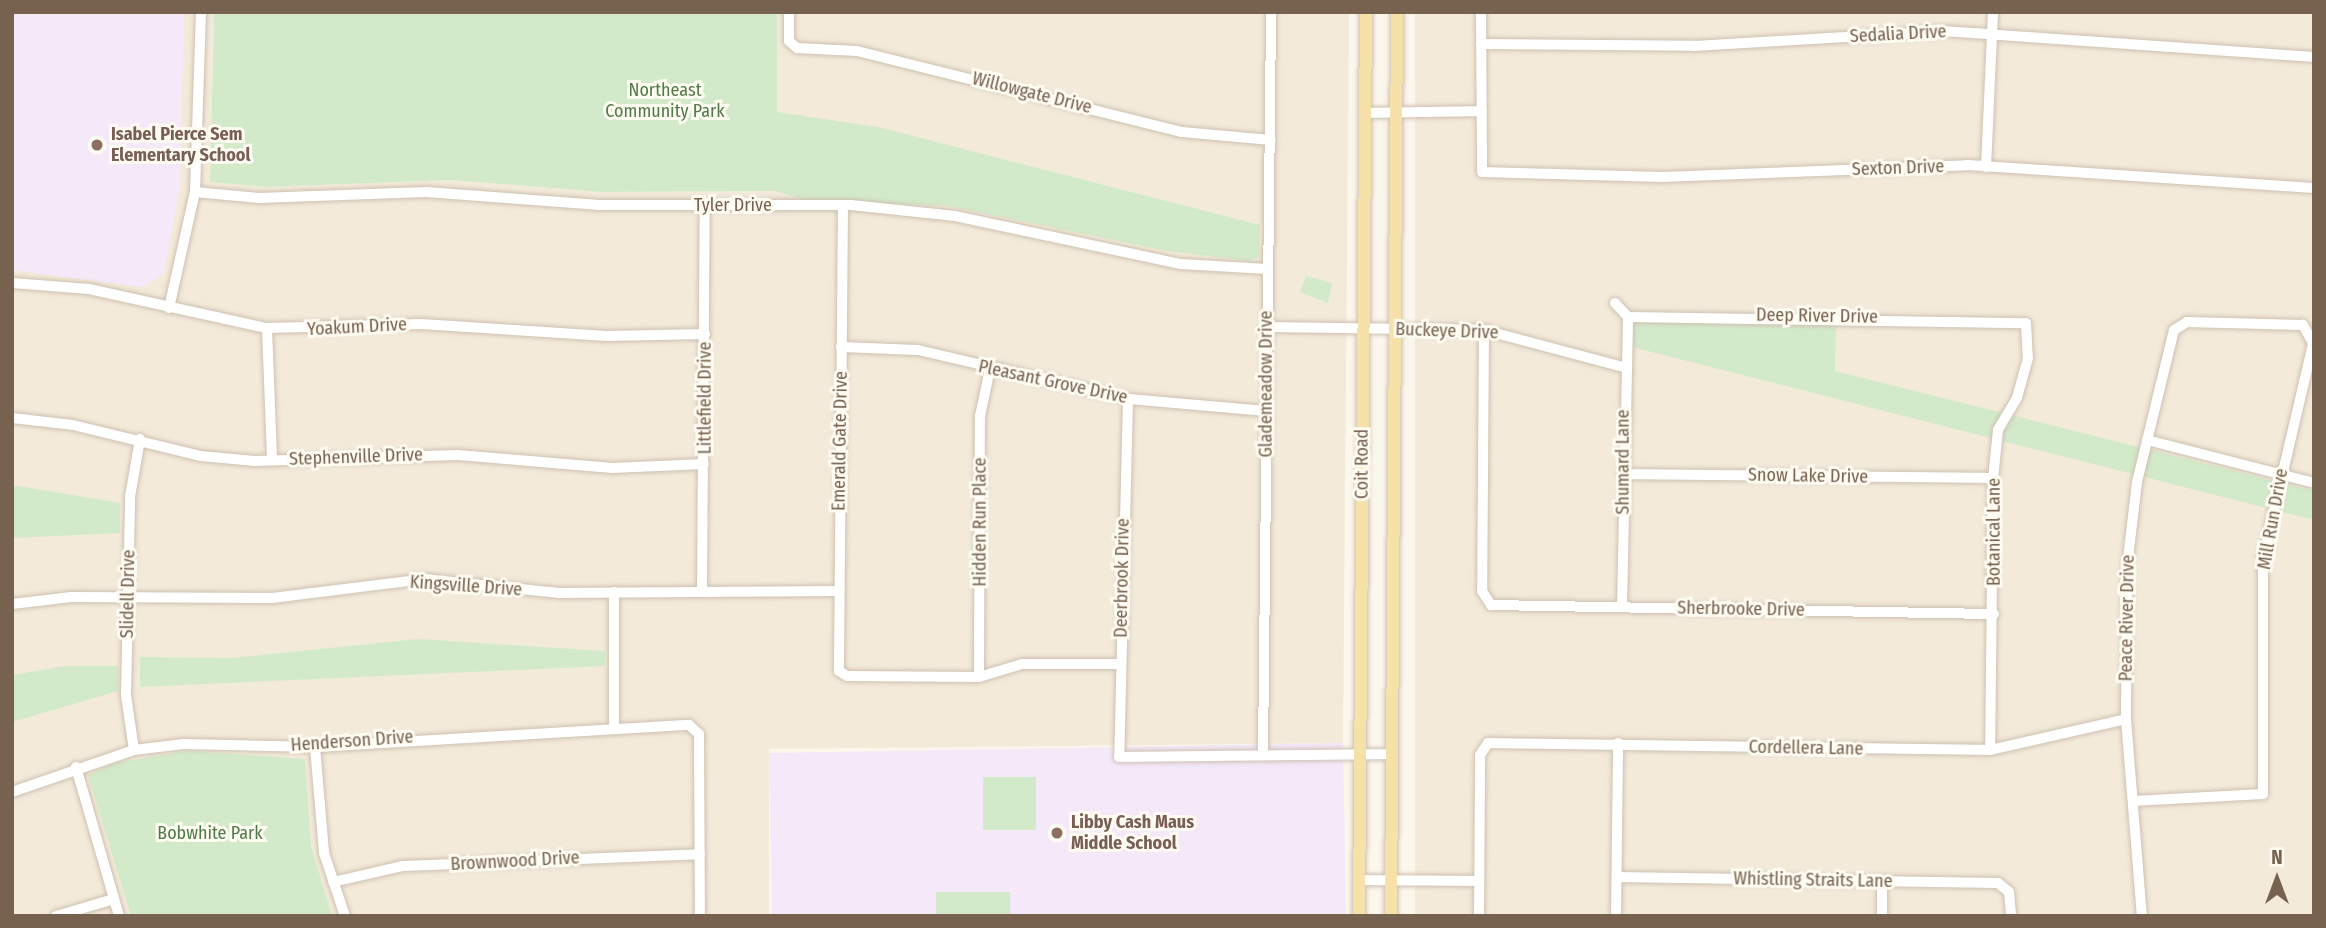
<!DOCTYPE html>
<style>
body{margin:0}
#map{position:relative;width:2326px;height:928px;overflow:hidden;background:#fcf7ec;font-family:"Fira Sans Condensed",sans-serif}
div>[style]{position:absolute}
[style*='--x']{left:calc(var(--x)*1px);top:calc(var(--y)*1px);width:calc(var(--w)*1px);rotate:calc(var(--a)*1deg)}
.residential>*{inset:0;background:#f3eada;transform-origin:0 0}
.education>*{inset:0;background:#f4e8f9;transform-origin:0 0}
.green>*{inset:0;background:#d3eaca;transform-origin:0 0}
.roads{filter:drop-shadow(0 0 2px #cec1b1) drop-shadow(0 0 2px #cec1b1)}
.minor>*{height:10px;margin:-5px;padding:0 5px;transform-origin:5px;border-radius:5px;background:#fff}
.major>*{height:12px;margin:-6px;padding:0 6px;transform-origin:6px;border-radius:6px;background:#f6e2a9}
.dots>*{width:19px;height:19px;translate:-50% -50%;box-sizing:border-box;border:4px solid #fefbf2;border-radius:50%}
span{translate:-50% -50%;white-space:nowrap;text-align:center;line-height:1.15;-webkit-text-stroke:6px #fefbf2;paint-order:stroke}
.street-label{font-size:18px;color:#77624f}
.park-label{font-size:18px;color:#517b47}
.education-label{font-size:18px;color:#785e54;font-weight:700}
.left{translate:0 -50%;text-align:left}
.frame{position:absolute;inset:0;border:14px solid #77624f;pointer-events:none}
.north{position:absolute;left:2242px;top:844px;width:70px;height:70px;-webkit-text-stroke:5px #fefbf2;paint-order:stroke;rotate:0deg;font-size:19px;font-weight:700;line-height:28px;text-align:center;color:#77624f}
.north::after{content:'';display:block;margin:auto;width:24px;height:32px;background:#77624f;clip-path:polygon(50% 0,100% 100%,50% 72%,0 100%)}
</style>
<div id="map">
<div class="residential">
<div style="clip-path:polygon(12px 12px,214px 12px,210px 182px,267px 187px,451px 180px,601px 192px,775px 191px,777px 12px,1349px 12px,1343px 743px,769px 749px,769px 916px,12px 916px)"></div>
<div style="left:1415px;top:12px;width:899px;height:904px"></div>
</div>
<div class="education">
<div style="clip-path:polygon(12px 12px,184px 12px,180px 185px,164px 274px,142px 287px,12px 270px)"></div>
<div style="left:1343px;top:743px;width:173px;height:574px;rotate:89deg"></div>
</div>
<div class="green">
<div style="clip-path:polygon(214px 12px,777px 12px,777px 112px,878px 127px,1260px 225px,1259px 257px,1249px 261px,1167px 251px,948px 206px,806px 200px,775px 191px,601px 192px,451px 180px,267px 187px,210px 182px)"></div>
<div style="clip-path:polygon(1306px 276px,1332px 283px,1328px 303px,1300px 292px)"></div>
<div style="clip-path:polygon(1634px 321px,1836px 322px,1835px 371px,2314px 491px,2314px 520px,1632px 347px)"></div>
<div style="clip-path:polygon(12px 485px,120px 503px,120px 533px,12px 538px)"></div>
<div style="clip-path:polygon(418px 639px,605px 651px,605px 666px,140px 687px,140px 657px,231px 658px)"></div>
<div style="clip-path:polygon(65px 666px,118px 666px,118px 691px,12px 722px,12px 675px)"></div>
<div style="clip-path:polygon(189px 751px,305px 759px,311px 846px,332px 916px,131px 916px,88px 775px,114px 763px)"></div>
<div style="left:983px;top:777px;width:53px;height:53px"></div>
<div style="left:936px;top:892px;width:74px;height:24px"></div>
</div>
<div class="roads">
<div class="minor">
<div style="--x:789;--y:12;--w:29;--a:90"></div>
<div style="--x:789;--y:41;--w:11;--a:41"></div>
<div style="--x:797;--y:48;--w:60;--a:2.9"></div>
<div style="--x:857;--y:51;--w:335;--a:14"></div>
<div style="--x:1182;--y:132;--w:89;--a:5.1"></div>
<div style="--x:1481;--y:12;--w:160;--a:89.6"></div>
<div style="--x:1482;--y:172;--w:180;--a:1.6"></div>
<div style="--x:1662;--y:177;--w:306;--a:-2.2"></div>
<div style="--x:1968;--y:165;--w:347;--a:3.8"></div>
<div style="--x:1481;--y:44;--w:213;--a:0.5"></div>
<div style="--x:1694;--y:46;--w:249;--a:-3.4"></div>
<div style="--x:1943;--y:31;--w:372;--a:4"></div>
<div style="--x:1366;--y:113;--w:116;--a:-1"></div>
<div style="--x:1986;--y:167;--w:155;--a:-87.4"></div>
<div style="--x:195;--y:192;--w:64;--a:5.4"></div>
<div style="--x:259;--y:198;--w:167;--a:-2.1"></div>
<div style="--x:426;--y:192;--w:171;--a:4.3"></div>
<div style="--x:597;--y:205;--w:254;--a:0"></div>
<div style="--x:851;--y:205;--w:105;--a:6"></div>
<div style="--x:955;--y:216;--w:231;--a:12"></div>
<div style="--x:1181;--y:264;--w:86;--a:3.3"></div>
<div style="--x:843;--y:205;--w:466;--a:90.5"></div>
<div style="--x:839;--y:671;--w:9;--a:32"></div>
<div style="--x:847;--y:676;--w:132;--a:0.4"></div>
<div style="--x:979;--y:677;--w:45;--a:-16.8"></div>
<div style="--x:1022;--y:664;--w:98;--a:0"></div>
<div style="--x:12;--y:283;--w:77;--a:4.5"></div>
<div style="--x:89;--y:289;--w:182;--a:12.4"></div>
<div style="--x:267;--y:328;--w:154;--a:-1.5"></div>
<div style="--x:421;--y:324;--w:186;--a:3.7"></div>
<div style="--x:607;--y:336;--w:98;--a:-1.2"></div>
<div style="--x:1615;--y:303;--w:19;--a:47"></div>
<div style="--x:169;--y:308;--w:119;--a:-77.4"></div>
<div style="--x:195;--y:192;--w:180;--a:-88.1"></div>
<div style="--x:1628;--y:317;--w:398;--a:0.9"></div>
<div style="--x:2026;--y:323;--w:35;--a:87"></div>
<div style="--x:2028;--y:358;--w:41;--a:105.4"></div>
<div style="--x:2017;--y:398;--w:37;--a:121"></div>
<div style="--x:1998;--y:430;--w:48;--a:95.9"></div>
<div style="--x:1993;--y:478;--w:272;--a:90.6"></div>
<div style="--x:1266;--y:327;--w:218;--a:0.8"></div>
<div style="--x:1484;--y:330;--w:144;--a:14.9"></div>
<div style="--x:267;--y:328;--w:132;--a:87.8"></div>
<div style="--x:1484;--y:330;--w:261;--a:90.4"></div>
<div style="--x:1482;--y:591;--w:17;--a:57"></div>
<div style="--x:1491;--y:605;--w:503;--a:1.03"></div>
<div style="--x:841;--y:347;--w:77;--a:2.2"></div>
<div style="--x:918;--y:350;--w:216;--a:13.1"></div>
<div style="--x:1128;--y:399;--w:139;--a:5"></div>
<div style="--x:1128;--y:399;--w:358;--a:91.4"></div>
<div style="--x:1119;--y:757;--w:274;--a:-0.6"></div>
<div style="--x:12;--y:418;--w:61;--a:6.5"></div>
<div style="--x:73;--y:425;--w:132;--a:13.6"></div>
<div style="--x:201;--y:456;--w:54;--a:5.3"></div>
<div style="--x:255;--y:461;--w:203;--a:-1.7"></div>
<div style="--x:458;--y:455;--w:155;--a:4.8"></div>
<div style="--x:612;--y:468;--w:92;--a:-2.5"></div>
<div style="--x:2147;--y:440;--w:172;--a:14.4"></div>
<div style="--x:1623;--y:474;--w:370;--a:0.6"></div>
<div style="--x:614;--y:592;--w:135;--a:90"></div>
<div style="--x:702;--y:592;--w:387;--a:-89.6"></div>
<div style="--x:12;--y:604;--w:60;--a:-6.7"></div>
<div style="--x:72;--y:597;--w:200;--a:0.3"></div>
<div style="--x:272;--y:598;--w:153;--a:-7.1"></div>
<div style="--x:424;--y:579;--w:136;--a:5.9"></div>
<div style="--x:559;--y:593;--w:279;--a:-0.4"></div>
<div style="--x:1622;--y:607;--w:290;--a:-88.8"></div>
<div style="--x:979;--y:677;--w:261;--a:-89.8"></div>
<div style="--x:980;--y:416;--w:48;--a:-78"></div>
<div style="--x:315;--y:747;--w:106;--a:85.1"></div>
<div style="--x:324;--y:853;--w:66;--a:71.6"></div>
<div style="--x:134;--y:750;--w:56;--a:-98.3"></div>
<div style="--x:126;--y:695;--w:198;--a:-88.8"></div>
<div style="--x:130;--y:497;--w:59;--a:-80.2"></div>
<div style="--x:1263;--y:755;--w:743;--a:-89.38"></div>
<div style="--x:76;--y:767;--w:155;--a:73.9"></div>
<div style="--x:12;--y:792;--w:129;--a:-19"></div>
<div style="--x:134;--y:750;--w:50;--a:-6.8"></div>
<div style="--x:184;--y:744;--w:131;--a:1.3"></div>
<div style="--x:315;--y:747;--w:375;--a:-3.4"></div>
<div style="--x:689;--y:725;--w:13;--a:42"></div>
<div style="--x:699;--y:734;--w:182;--a:89.7"></div>
<div style="--x:2133;--y:801;--w:130;--a:-3.1"></div>
<div style="--x:2263;--y:794;--w:237;--a:-90"></div>
<div style="--x:2263;--y:557;--w:220;--a:-76.8"></div>
<div style="--x:2313;--y:343;--w:21;--a:-119"></div>
<div style="--x:2303;--y:325;--w:116;--a:-178.5"></div>
<div style="--x:2187;--y:322;--w:15;--a:148"></div>
<div style="--x:2174;--y:330;--w:156;--a:103.7"></div>
<div style="--x:2137;--y:482;--w:86;--a:96.7"></div>
<div style="--x:2127;--y:567;--w:152;--a:90.4"></div>
<div style="--x:2126;--y:719;--w:198;--a:85.4"></div>
<div style="--x:1617;--y:877;--w:381;--a:0.9"></div>
<div style="--x:1998;--y:883;--w:14;--a:39"></div>
<div style="--x:2009;--y:892;--w:24;--a:85"></div>
<div style="--x:1359;--y:880;--w:120;--a:0.5"></div>
<div style="--x:333;--y:882;--w:72;--a:-12.9"></div>
<div style="--x:403;--y:866;--w:297;--a:-2.3"></div>
<div style="--x:56;--y:916;--w:60;--a:-16.3"></div>
<div style="--x:1479;--y:916;--w:161;--a:-89.6"></div>
<div style="--x:1480;--y:755;--w:14;--a:-56"></div>
<div style="--x:1488;--y:743;--w:502;--a:0.8"></div>
<div style="--x:1990;--y:750;--w:139;--a:-12.8"></div>
<div style="--x:1616;--y:916;--w:173;--a:-89.3"></div>
<div style="--x:1882;--y:916;--w:35;--a:-90"></div>
</div>
<div class="major">
<div style="--x:1359;--y:916;--w:904;--a:-89.56"></div>
<div style="--x:1391;--y:916;--w:904;--a:-89.62"></div>
</div>
</div>
<div class="dots">
<div style="left:97px;top:145px;background:#8d6e63"></div>
<div style="left:1057px;top:833px;background:#8d6e63"></div>
</div>
<div class="street-label">
<span style="left:1898px;top:34px;rotate:-3deg">Sedalia Drive</span>
<span style="left:1032px;top:93px;rotate:14deg">Willowgate Drive</span>
<span style="left:1898px;top:168px;rotate:-2deg">Sexton Drive</span>
<span style="left:733px;top:205px">Tyler Drive</span>
<span style="left:1817px;top:316px;rotate:1deg">Deep River Drive</span>
<span style="left:357px;top:327px;rotate:-3deg">Yoakum Drive</span>
<span style="left:1447px;top:331px;rotate:2deg">Buckeye Drive</span>
<span style="left:1053px;top:382px;rotate:12deg">Pleasant Grove Drive</span>
<span style="left:1266px;top:384px;rotate:-90deg">Glademeadow Drive</span>
<span style="left:705px;top:398px;rotate:-90deg">Littlefield Drive</span>
<span style="left:840px;top:441px;rotate:-89deg">Emerald Gate Drive</span>
<span style="left:356px;top:457px;rotate:-2deg">Stephenville Drive</span>
<span style="left:1623px;top:462px;rotate:-90deg">Shumard Lane</span>
<span style="left:1362px;top:464px;rotate:-90deg">Coit Road</span>
<span style="left:1808px;top:476px;rotate:1deg">Snow Lake Drive</span>
<span style="left:2273px;top:519px;rotate:-80deg">Mill Run Drive</span>
<span style="left:980px;top:522px;rotate:-90deg">Hidden Run Place</span>
<span style="left:1994px;top:532px;rotate:-90deg">Botanical Lane</span>
<span style="left:1122px;top:578px;rotate:-89deg">Deerbrook Drive</span>
<span style="left:466px;top:586px;rotate:4deg">Kingsville Drive</span>
<span style="left:128px;top:594px;rotate:-89deg">Slidell Drive</span>
<span style="left:1741px;top:609px;rotate:1deg">Sherbrooke Drive</span>
<span style="left:2127px;top:618px;rotate:-89deg">Peace River Drive</span>
<span style="left:352px;top:741px;rotate:-4deg">Henderson Drive</span>
<span style="left:1806px;top:748px;rotate:1deg">Cordellera Lane</span>
<span style="left:515px;top:861px;rotate:-3deg">Brownwood Drive</span>
<span style="left:1813px;top:880px;rotate:1deg">Whistling Straits Lane</span>
</div>
<div class="park-label">
<span style="left:665px;top:101px">Northeast<br>Community Park</span>
<span style="left:210px;top:833px">Bobwhite Park</span>
</div>
<div class="education-label">
<span class="left" style="left:111px;top:145px">Isabel Pierce Sem<br>Elementary School</span>
<span class="left" style="left:1071px;top:833px">Libby Cash Maus<br>Middle School</span>
</div>
<div class="frame"></div>
<div class="north">N</div>
</div>
